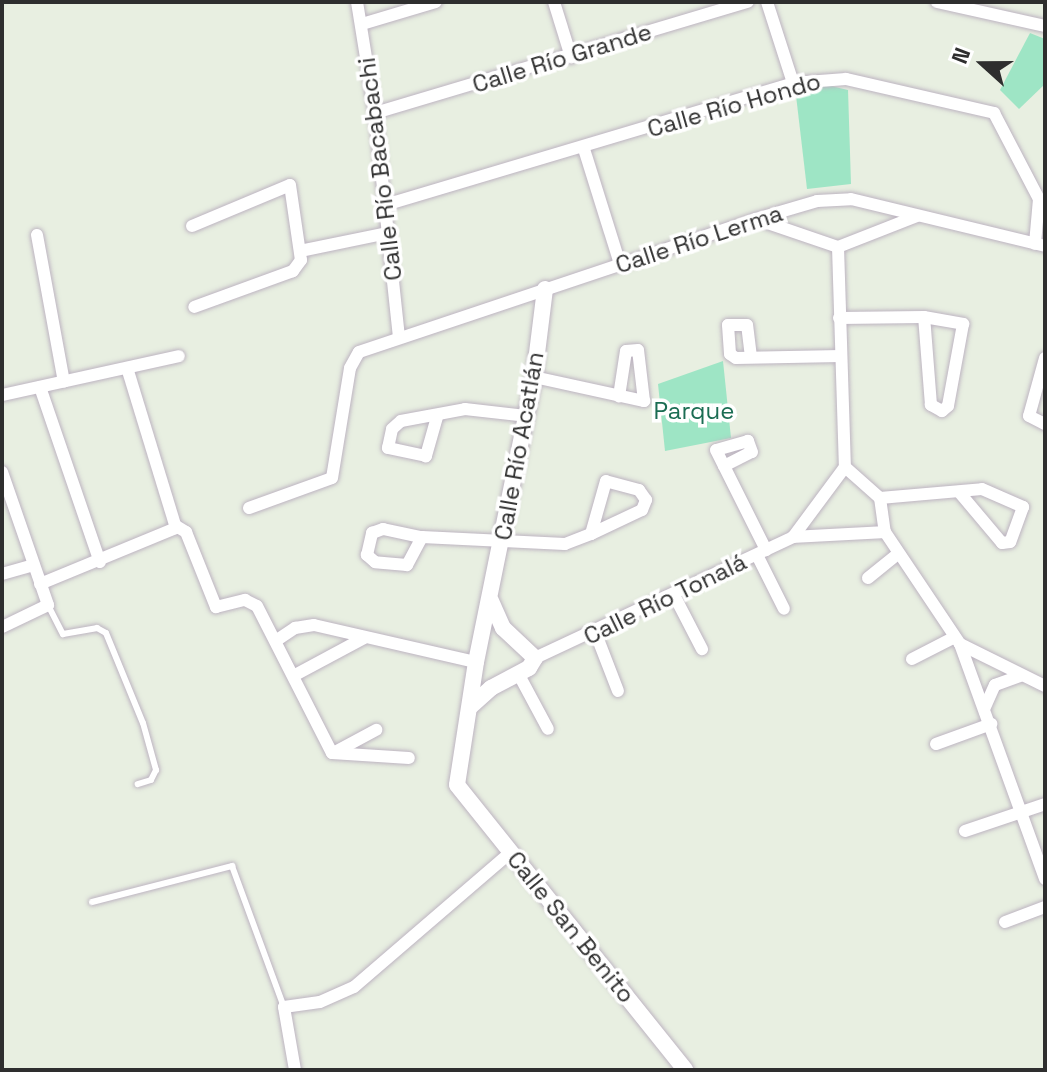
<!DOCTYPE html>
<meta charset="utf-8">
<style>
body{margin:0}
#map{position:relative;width:1047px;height:1072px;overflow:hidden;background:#e8efe1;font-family:"Space Grotesk",sans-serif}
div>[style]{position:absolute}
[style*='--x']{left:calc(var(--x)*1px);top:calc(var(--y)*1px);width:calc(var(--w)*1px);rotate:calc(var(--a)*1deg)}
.green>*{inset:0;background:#9ee5c5}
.roads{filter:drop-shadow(0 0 2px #bdb4c1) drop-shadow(0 0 2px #bdb4c1)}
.service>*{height:6px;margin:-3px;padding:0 3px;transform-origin:3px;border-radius:3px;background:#fff}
.minor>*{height:12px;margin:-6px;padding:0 6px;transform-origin:6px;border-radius:6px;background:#fff}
.tertiary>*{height:16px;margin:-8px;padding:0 8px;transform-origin:8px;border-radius:8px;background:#fff}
span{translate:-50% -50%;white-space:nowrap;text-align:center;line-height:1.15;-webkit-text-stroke:7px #fff;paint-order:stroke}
.street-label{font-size:24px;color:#2e2e2e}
.park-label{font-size:24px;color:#1b6d53}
.frame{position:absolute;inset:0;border:4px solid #2e2e2e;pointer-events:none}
.north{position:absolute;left:943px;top:24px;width:80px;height:80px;-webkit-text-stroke:6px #fff;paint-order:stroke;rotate:291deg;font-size:22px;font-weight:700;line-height:32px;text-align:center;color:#2e2e2e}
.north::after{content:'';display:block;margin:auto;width:28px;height:36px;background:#2e2e2e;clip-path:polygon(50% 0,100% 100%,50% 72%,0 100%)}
</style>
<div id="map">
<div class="green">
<div style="clip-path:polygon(1030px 33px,1045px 39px,1045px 84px,1019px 109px,1000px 90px)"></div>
<div style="clip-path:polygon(810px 81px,848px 90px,851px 184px,807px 189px,795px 87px)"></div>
<div style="clip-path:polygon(723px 361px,731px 438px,665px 451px,658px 384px)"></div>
</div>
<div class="roads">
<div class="service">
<div style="--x:48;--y:605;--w:33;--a:63"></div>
<div style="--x:63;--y:634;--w:35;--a:-10"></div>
<div style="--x:97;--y:628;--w:10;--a:29"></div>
<div style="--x:106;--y:633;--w:97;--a:67.7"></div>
<div style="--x:143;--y:723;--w:49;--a:74.5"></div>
<div style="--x:156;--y:770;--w:11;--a:117"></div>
<div style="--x:151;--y:780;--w:14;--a:163"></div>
<div style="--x:92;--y:902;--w:145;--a:-14.4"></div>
<div style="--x:232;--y:866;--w:150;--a:69.8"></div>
</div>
<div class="minor">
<div style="--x:357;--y:2;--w:112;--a:80.8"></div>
<div style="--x:375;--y:113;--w:225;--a:83.9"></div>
<div style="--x:554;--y:2;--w:58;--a:72.8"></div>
<div style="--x:767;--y:2;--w:85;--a:72.2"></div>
<div style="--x:937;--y:2;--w:111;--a:12.5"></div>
<div style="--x:362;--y:24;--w:77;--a:-16.6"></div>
<div style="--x:375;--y:113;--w:389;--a:-16.6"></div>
<div style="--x:584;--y:149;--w:121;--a:72.6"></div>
<div style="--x:385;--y:205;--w:426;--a:-16.6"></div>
<div style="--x:793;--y:83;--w:53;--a:-4.3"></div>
<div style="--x:846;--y:79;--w:152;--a:12.9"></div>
<div style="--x:994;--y:113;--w:97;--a:62.4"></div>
<div style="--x:1039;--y:199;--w:45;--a:95.1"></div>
<div style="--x:756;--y:219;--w:87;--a:18.9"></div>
<div style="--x:838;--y:247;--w:85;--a:-21.4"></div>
<div style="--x:192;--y:226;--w:106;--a:-22.7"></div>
<div style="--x:290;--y:185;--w:76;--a:81.7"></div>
<div style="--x:301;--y:260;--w:14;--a:126"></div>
<div style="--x:293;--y:271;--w:105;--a:160"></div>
<div style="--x:37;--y:235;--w:149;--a:79.6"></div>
<div style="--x:838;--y:247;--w:220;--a:88.2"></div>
<div style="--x:845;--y:467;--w:47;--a:41.5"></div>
<div style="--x:880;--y:498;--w:34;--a:82"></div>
<div style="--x:885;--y:532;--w:135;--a:56.2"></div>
<div style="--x:960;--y:644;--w:250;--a:70.1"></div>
<div style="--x:300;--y:251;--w:90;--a:-11.6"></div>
<div style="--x:839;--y:318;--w:85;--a:-0.7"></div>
<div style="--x:924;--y:317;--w:40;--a:10"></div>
<div style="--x:963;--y:324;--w:83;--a:100.4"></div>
<div style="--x:948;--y:406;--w:8;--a:140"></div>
<div style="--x:942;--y:411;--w:13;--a:-151"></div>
<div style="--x:931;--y:405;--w:88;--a:-94.5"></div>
<div style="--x:751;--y:357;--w:32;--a:-97"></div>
<div style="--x:747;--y:325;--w:19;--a:180"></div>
<div style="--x:728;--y:325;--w:29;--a:86"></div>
<div style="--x:730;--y:354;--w:7;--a:34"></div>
<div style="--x:736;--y:358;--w:105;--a:-1.1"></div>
<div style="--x:1045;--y:358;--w:60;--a:105.4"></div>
<div style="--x:1029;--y:416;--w:18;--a:27"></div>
<div style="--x:534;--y:377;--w:113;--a:12.3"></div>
<div style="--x:644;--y:401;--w:51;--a:-96.7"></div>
<div style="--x:638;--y:350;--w:12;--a:175"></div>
<div style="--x:626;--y:351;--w:46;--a:98.8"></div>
<div style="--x:40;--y:387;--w:185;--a:71.1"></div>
<div style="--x:2;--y:395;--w:181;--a:-12.4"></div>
<div style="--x:437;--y:417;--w:41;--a:105.8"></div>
<div style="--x:426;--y:456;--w:39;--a:-168"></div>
<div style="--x:388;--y:448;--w:19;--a:-78"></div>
<div style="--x:392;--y:429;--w:12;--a:-42"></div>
<div style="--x:401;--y:421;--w:65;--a:-10.6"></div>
<div style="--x:465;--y:409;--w:61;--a:6.5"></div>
<div style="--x:724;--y:466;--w:31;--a:-27"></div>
<div style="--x:752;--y:452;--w:12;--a:-110"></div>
<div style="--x:748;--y:441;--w:33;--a:164"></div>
<div style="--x:716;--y:450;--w:112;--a:63.4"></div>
<div style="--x:2;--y:472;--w:141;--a:70.9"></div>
<div style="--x:48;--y:605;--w:51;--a:154.4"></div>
<div style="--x:880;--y:498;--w:102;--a:-5"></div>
<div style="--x:982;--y:489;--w:45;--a:23.7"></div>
<div style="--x:1023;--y:507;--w:37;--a:110"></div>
<div style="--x:1010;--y:542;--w:8;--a:173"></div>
<div style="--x:1002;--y:543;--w:67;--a:-130.1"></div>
<div style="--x:249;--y:508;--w:88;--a:-19.9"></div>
<div style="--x:332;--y:478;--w:111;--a:-80.7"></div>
<div style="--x:350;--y:368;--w:18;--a:-61"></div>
<div style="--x:359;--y:352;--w:419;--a:-18.5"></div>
<div style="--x:756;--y:219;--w:64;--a:-16.4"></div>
<div style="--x:817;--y:201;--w:34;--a:-3"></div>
<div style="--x:851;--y:199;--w:200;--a:13.6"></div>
<div style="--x:176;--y:526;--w:12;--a:31"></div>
<div style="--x:186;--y:532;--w:81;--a:68.2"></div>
<div style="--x:216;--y:607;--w:30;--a:-14"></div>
<div style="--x:245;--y:600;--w:13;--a:27"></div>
<div style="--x:257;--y:606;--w:165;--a:63"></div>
<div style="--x:332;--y:753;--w:77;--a:3.7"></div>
<div style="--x:422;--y:537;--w:32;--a:118"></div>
<div style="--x:407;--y:565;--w:32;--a:-175"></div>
<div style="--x:375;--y:562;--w:11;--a:-139"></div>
<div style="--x:367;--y:555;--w:23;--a:-77"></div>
<div style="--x:372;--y:533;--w:12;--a:-20"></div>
<div style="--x:383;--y:529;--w:40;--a:12"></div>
<div style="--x:422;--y:537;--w:143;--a:2.8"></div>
<div style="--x:565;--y:544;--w:28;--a:-21"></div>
<div style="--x:591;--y:534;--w:56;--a:-25.2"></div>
<div style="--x:642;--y:510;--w:11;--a:-68"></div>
<div style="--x:646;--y:500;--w:12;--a:-125"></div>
<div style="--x:639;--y:490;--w:34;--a:-165"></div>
<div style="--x:606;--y:481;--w:55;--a:105.8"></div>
<div style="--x:793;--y:537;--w:87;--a:-53.4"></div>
<div style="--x:757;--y:555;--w:60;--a:63.4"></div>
<div style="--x:2;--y:574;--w:33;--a:-16"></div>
<div style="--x:868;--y:578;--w:38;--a:-39"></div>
<div style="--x:40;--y:584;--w:147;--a:-22.4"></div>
<div style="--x:176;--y:528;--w:167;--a:-107"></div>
<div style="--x:674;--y:595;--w:61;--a:62.6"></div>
<div style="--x:596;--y:634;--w:61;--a:68.9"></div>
<div style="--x:277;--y:640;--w:22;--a:-34"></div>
<div style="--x:295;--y:628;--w:19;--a:-9"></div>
<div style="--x:314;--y:625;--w:166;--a:12.9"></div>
<div style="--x:960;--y:644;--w:95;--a:26.3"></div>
<div style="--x:535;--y:658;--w:285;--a:-25.1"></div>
<div style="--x:793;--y:537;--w:92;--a:-3.1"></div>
<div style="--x:912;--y:659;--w:48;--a:-27.1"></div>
<div style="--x:295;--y:675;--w:78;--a:-28.2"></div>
<div style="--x:519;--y:675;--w:61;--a:61.8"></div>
<div style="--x:985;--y:707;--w:24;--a:-66"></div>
<div style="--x:995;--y:685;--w:27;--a:-20"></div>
<div style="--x:936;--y:744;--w:59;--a:-20"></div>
<div style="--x:335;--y:752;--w:47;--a:-28.2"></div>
<div style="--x:965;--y:831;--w:84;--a:-18.6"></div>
<div style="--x:1005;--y:922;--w:43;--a:-20.6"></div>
<div style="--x:295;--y:1070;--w:64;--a:-99.9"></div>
<div style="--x:284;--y:1007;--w:36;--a:-8"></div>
<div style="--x:320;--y:1002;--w:37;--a:-24"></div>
<div style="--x:354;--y:987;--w:207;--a:-40.7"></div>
</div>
<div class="tertiary">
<div style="--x:545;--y:289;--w:89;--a:97.1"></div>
<div style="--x:534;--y:377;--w:291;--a:101.5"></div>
<div style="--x:476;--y:662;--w:124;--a:98.8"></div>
<div style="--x:457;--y:785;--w:365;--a:51.3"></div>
<div style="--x:471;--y:706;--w:27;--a:-42"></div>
<div style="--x:491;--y:688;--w:43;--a:-27.8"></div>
<div style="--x:529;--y:668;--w:12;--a:-59"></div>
<div style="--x:535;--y:658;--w:44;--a:-136.8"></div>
<div style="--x:503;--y:628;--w:30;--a:-114"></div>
</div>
</div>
<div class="street-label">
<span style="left:562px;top:58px;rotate:-17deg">Calle Río Grande</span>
<span style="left:734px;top:105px;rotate:-16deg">Calle Río Hondo</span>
<span style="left:380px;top:169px;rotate:-97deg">Calle Río Bacabachi</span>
<span style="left:699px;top:239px;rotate:-18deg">Calle Río Lerma</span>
<span style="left:519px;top:446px;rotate:-80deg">Calle Río Acatlán</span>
<span style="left:665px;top:599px;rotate:-26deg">Calle Río Tonalá</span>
<span style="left:571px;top:927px;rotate:51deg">Calle San Benito</span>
</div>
<div class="park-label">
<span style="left:694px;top:411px">Parque</span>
</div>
<div class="frame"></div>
<div class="north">N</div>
</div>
